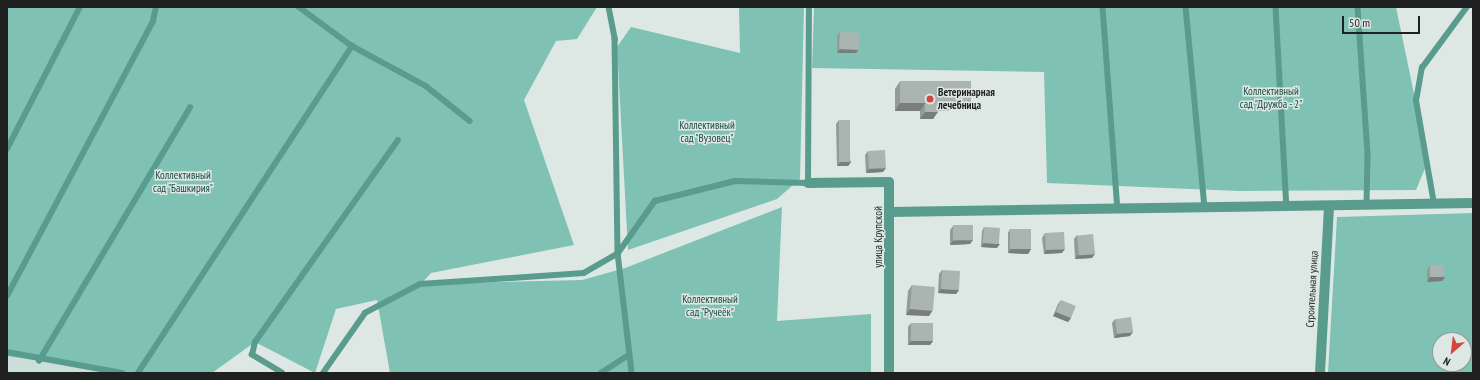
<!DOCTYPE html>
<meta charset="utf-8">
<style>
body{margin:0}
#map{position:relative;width:1480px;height:380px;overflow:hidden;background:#dde8e5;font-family:"PT Sans Narrow",sans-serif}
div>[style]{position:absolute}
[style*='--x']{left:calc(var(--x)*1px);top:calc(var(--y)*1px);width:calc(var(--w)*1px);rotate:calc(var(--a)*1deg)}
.built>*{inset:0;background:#cbded9}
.green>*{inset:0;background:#7fc2b3}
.lane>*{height:5.5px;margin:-2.75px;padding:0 2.75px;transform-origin:2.75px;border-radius:2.75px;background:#599c8d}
.street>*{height:10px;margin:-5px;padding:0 5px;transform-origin:5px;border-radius:5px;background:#599c8d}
.wall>*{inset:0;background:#929b98}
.shaded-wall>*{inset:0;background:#777e7c}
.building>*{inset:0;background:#aab4b1;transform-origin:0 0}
.dots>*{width:11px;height:11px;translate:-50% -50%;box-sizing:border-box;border:2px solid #dde8e5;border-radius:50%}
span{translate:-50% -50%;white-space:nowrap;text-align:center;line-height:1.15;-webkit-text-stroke:3px #dde8e5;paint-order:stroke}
.park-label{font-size:11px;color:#1b483f}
.poi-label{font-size:11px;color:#1e2120;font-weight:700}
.left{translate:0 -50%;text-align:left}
.street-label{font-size:11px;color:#1e2120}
.frame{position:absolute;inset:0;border:8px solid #1e2120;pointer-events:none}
.north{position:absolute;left:1432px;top:332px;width:40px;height:40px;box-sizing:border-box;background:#dde8e5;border:1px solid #919896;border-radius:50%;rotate:208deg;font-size:11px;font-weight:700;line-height:16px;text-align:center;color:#1e2120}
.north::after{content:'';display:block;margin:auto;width:14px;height:18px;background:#d5473c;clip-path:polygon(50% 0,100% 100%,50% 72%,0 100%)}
.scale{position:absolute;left:1342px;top:16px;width:78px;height:18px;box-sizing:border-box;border:2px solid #1e2120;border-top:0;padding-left:5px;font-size:12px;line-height:14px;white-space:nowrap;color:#1e2120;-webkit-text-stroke:3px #dde8e5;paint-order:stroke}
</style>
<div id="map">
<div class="built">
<div style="clip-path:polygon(7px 356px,122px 373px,7px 373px)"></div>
</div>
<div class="green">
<div style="clip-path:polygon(7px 7px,597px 7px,577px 39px,556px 41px,524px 100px,574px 245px,431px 273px,421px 284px,582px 280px,625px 268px,782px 207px,777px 321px,871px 314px,871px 373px,390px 373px,377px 300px,336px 309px,315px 373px,255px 342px,212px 373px,122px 373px,7px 356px)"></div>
<div style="clip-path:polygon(739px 7px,804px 7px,800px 179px,777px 199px,628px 250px,617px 47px,631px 27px,740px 53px)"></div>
<div style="clip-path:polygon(814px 7px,1396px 7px,1428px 161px,1416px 190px,1239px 191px,1047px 183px,1044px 72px,812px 68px)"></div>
<div style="clip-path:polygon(evenodd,1473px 213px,1473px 373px,1328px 373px,1337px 217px,1473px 213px,1440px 340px,1464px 340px,1464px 364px,1440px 364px,1440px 340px)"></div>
</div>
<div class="lane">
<div style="--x:299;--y:7;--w:66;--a:36.3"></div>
<div style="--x:352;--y:46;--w:84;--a:28.4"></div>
<div style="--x:426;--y:86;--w:56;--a:38.5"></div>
<div style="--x:609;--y:7;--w:33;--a:79"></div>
<div style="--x:615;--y:39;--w:214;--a:89.2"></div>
<div style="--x:618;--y:253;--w:121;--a:83.3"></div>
<div style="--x:1103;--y:7;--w:203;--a:85.8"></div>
<div style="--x:1186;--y:7;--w:202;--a:84.6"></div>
<div style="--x:1276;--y:7;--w:200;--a:86.9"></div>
<div style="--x:1358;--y:7;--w:147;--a:86.1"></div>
<div style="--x:1368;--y:154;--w:51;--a:91.1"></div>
<div style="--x:7;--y:149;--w:160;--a:-62.8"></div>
<div style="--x:1434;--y:204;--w:105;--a:-99.9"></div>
<div style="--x:1416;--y:101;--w:34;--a:-80"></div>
<div style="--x:1422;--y:68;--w:76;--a:-53.6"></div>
<div style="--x:7;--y:296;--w:311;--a:-62"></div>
<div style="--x:153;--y:21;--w:14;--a:-78"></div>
<div style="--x:7;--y:352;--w:117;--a:10.3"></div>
<div style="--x:39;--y:361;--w:295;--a:-59.2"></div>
<div style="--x:138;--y:373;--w:391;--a:-56.8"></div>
<div style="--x:282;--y:373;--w:35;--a:-149"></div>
<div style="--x:252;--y:355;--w:13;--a:-77"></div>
<div style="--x:255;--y:342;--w:247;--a:-54.7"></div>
<div style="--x:323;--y:373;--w:73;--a:-55"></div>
<div style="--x:365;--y:313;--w:62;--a:-27.8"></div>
<div style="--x:420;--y:284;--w:164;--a:-3.8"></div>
<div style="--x:584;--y:273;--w:39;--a:-30"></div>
<div style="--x:618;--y:253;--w:64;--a:-54.6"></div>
<div style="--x:655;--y:201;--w:82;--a:-14"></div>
<div style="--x:735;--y:181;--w:73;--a:1.6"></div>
<div style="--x:808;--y:183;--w:176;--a:-89.7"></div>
<div style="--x:601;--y:373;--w:33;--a:-33"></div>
</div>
<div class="street">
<div style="--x:808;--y:183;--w:81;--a:-0.7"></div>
<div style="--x:889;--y:182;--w:191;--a:90"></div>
<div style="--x:890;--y:212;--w:583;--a:-0.88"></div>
<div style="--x:1320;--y:373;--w:166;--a:-86.9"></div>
</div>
<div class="wall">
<div style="clip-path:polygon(840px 32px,856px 53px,837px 53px,837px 36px)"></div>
<div style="clip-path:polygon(900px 81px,966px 109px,938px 111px,933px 119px,920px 119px,920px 111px,895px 111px,895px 89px)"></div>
<div style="clip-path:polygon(839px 120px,851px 162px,848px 166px,837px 166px,836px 124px)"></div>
<div style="clip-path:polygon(868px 151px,883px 172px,866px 173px,865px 155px)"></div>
<div style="clip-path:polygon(953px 226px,970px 244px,950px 245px,950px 230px)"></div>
<div style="clip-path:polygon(984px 227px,997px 248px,981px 247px,982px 231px)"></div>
<div style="clip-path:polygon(1010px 229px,1031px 249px,1028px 254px,1008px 253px,1008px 233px)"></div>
<div style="clip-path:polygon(1045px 233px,1062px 253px,1044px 254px,1042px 238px)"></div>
<div style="clip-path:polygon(1077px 235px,1092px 258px,1075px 259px,1074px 239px)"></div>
<div style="clip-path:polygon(1430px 265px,1445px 277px,1442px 281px,1427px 282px,1427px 270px)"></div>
<div style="clip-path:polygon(942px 270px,959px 290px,956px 294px,938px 293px,939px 274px)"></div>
<div style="clip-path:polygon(912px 285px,929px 316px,906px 315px,908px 291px)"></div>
<div style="clip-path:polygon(1061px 300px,1071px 318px,1068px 322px,1053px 316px,1058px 304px)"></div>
<div style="clip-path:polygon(1115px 319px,1130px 336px,1114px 338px,1112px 323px)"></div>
<div style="clip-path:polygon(911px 323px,933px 341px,930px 345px,908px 345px,908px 327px)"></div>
</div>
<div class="shaded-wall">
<div style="clip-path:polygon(840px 49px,859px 49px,856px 53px,837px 53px)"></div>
<div style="clip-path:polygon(971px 101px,966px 109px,933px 111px,938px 103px)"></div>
<div style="clip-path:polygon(900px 103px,925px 103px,920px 111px,895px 111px)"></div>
<div style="clip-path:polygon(925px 112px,938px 112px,933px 119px,920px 119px)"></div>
<div style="clip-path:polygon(840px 162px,851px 162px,848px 166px,837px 166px)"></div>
<div style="clip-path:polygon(886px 168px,883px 172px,866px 173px,869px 169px)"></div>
<div style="clip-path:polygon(973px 240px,970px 244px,950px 245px,953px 241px)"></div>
<div style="clip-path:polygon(984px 243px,1000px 244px,997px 248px,981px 247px)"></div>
<div style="clip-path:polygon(1011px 249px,1031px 249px,1028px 254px,1008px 253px)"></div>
<div style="clip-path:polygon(1065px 249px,1062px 253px,1044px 254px,1046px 250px)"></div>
<div style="clip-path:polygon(1095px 254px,1092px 258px,1075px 259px,1078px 255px)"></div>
<div style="clip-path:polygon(1430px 277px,1445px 277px,1442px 281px,1427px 282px)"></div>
<div style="clip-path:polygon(941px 289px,959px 290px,956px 294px,938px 293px)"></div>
<div style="clip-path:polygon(910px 309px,933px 310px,929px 316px,906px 315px)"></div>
<div style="clip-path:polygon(1056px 312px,1071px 318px,1068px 322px,1053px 316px)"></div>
<div style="clip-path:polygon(1133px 332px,1130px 336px,1114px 338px,1117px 334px)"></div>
<div style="clip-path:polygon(911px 341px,933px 341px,930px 345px,908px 345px)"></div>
</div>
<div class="building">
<div style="left:840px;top:32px;width:20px;height:17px;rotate:3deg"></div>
<div style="clip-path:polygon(900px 81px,971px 81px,971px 101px,938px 103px,938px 112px,925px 112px,925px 103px,900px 103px)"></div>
<div style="left:839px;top:120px;width:11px;height:42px"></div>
<div style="left:885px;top:150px;width:18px;height:17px;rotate:87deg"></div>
<div style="left:973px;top:225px;width:15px;height:20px;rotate:90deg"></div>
<div style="left:984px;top:227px;width:16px;height:16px;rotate:4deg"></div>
<div style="left:1010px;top:229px;width:21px;height:20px"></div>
<div style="left:1064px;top:232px;width:17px;height:19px;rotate:87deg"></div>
<div style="left:1093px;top:234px;width:20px;height:16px;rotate:84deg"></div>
<div style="left:1430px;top:265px;width:14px;height:12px"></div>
<div style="left:942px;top:270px;width:18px;height:19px;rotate:3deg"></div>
<div style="left:912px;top:285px;width:23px;height:24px;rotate:5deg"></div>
<div style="left:1061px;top:300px;width:16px;height:13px;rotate:22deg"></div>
<div style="left:1131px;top:317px;width:15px;height:16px;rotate:82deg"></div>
<div style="left:911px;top:323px;width:22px;height:18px"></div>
</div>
<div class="dots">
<div style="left:930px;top:99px;background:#d5473c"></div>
</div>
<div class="park-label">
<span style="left:1271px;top:98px">Коллективный<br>сад "Дружба - 2"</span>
<span style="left:707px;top:132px">Коллективный<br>сад "Вузовец"</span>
<span style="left:183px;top:182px">Коллективный<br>сад "Башкирия"</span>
<span style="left:710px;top:306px">Коллективный<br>сад "Ручеёк"</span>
</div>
<div class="poi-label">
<span class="left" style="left:938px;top:99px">Ветеринарная<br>лечебница</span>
</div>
<div class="street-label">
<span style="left:878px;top:237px;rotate:-90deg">улица Крупской</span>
<span style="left:1312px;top:289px;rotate:-87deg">Строительная улица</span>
</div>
<div class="frame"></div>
<div class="north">N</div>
<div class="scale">50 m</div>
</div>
